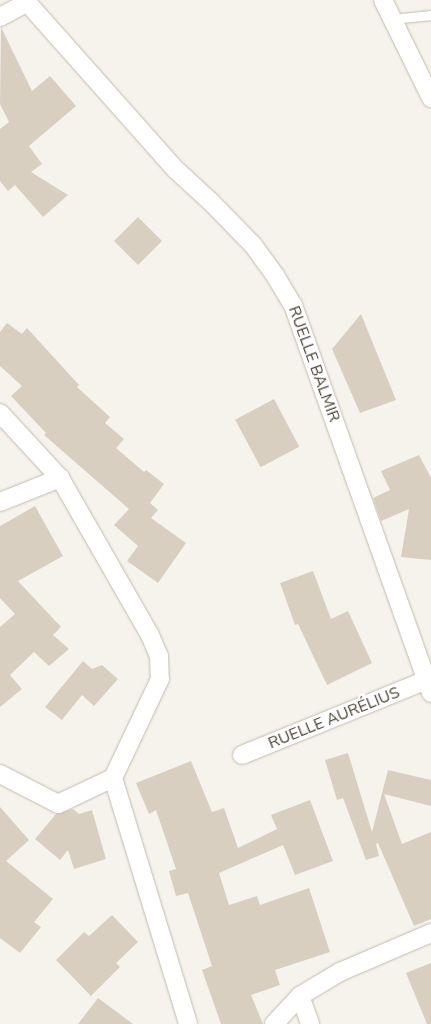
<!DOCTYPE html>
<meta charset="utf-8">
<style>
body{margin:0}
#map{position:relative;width:431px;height:1024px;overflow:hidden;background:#f6f3ec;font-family:"Nunito Sans",sans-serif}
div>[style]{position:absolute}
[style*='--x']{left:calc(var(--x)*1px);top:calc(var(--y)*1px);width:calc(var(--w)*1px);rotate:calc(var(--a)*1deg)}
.building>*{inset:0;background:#d8cfc1;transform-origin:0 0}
.roads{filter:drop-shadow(0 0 1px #c2bbae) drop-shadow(0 0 1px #c2bbae)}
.service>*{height:9px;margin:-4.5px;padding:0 4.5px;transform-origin:4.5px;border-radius:4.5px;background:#fff}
.minor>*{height:18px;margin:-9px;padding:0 9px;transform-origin:9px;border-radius:9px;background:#fff}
span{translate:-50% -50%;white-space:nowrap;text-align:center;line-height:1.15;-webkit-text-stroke:4px #fff;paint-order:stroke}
.street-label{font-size:16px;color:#4b4439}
</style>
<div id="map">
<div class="building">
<div style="clip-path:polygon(1px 27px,32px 91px,50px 76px,76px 106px,29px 146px,42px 164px,31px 172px,68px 195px,43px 217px,15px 185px,8px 191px,0 181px,0 129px,9px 122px,0 104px)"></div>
<div style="left:138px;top:217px;width:34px;height:34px;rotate:45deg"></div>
<div style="clip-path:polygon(361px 314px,396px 400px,360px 413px,332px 349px)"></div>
<div style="clip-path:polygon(7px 323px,22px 334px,27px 328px,79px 385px,77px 387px,110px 417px,105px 423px,124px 439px,116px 448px,144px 472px,146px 470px,164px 484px,150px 503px,158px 510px,151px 518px,186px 543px,158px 583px,127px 561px,138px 546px,114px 525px,129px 509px,44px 435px,46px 433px,11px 396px,22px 386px,0 366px,0 332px)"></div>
<div style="left:274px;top:399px;width:54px;height:44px;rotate:62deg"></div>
<div style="clip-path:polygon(419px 455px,431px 478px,431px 560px,401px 557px,409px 509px,381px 521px,373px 498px,390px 490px,381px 471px)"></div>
<div style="clip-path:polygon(35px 506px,63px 556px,18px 581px,61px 627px,53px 635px,69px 649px,49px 666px,34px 652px,10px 675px,22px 689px,0 707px,0 627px,15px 614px,0 598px,0 526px)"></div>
<div style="clip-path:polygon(313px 571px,331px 619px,348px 611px,372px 663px,327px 685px,298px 624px,295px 625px,280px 583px)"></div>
<div style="clip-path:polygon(83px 661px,92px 669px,102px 665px,118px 679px,94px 706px,82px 695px,62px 720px,45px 707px)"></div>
<div style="clip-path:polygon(348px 753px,372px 832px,388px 770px,431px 780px,431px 806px,384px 794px,402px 844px,431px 832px,431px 919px,414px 926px,378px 843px,376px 844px,379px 856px,366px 860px,343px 798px,337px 800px,325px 760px)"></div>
<div style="clip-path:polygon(191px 761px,212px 812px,224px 808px,238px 848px,277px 829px,271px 815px,310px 800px,333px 861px,295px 875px,283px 845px,219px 873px,229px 905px,257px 896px,260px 905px,309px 888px,330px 952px,275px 970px,280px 985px,251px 995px,263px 1024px,221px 1024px,202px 970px,212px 966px,188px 893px,176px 896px,169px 871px,176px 869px,156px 810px,149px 814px,136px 783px)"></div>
<div style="clip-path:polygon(0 807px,29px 840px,6px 861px,53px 899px,34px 922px,41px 927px,20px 953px,0 938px)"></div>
<div style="clip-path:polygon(73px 809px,79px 814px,92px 810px,106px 859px,74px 869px,68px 850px,60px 860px,35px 839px,56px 814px)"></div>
<div style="clip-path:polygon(112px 915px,138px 942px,116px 963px,120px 967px,91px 996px,56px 960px,84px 932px,89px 936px)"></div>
<div style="clip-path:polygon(431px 963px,431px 1024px,427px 1024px,406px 973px)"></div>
<div style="clip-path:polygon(98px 998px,133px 1024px,78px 1024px)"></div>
</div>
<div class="roads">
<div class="service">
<div style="--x:392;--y:19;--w:39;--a:-6"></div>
</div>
<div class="minor">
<div style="--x:25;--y:0;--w:226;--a:48.4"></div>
<div style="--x:175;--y:169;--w:49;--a:42.5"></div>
<div style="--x:211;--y:202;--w:60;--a:45.7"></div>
<div style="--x:253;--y:245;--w:39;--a:54"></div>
<div style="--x:276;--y:277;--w:33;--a:59"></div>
<div style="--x:293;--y:305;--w:412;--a:70.4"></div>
<div style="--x:383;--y:0;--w:109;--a:63.9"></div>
<div style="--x:0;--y:17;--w:30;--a:-28"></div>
<div style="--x:0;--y:413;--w:88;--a:47.3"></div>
<div style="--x:60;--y:478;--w:181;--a:60.2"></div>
<div style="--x:150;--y:635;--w:23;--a:67"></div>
<div style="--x:159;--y:656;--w:23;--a:88"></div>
<div style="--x:160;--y:679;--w:110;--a:115.4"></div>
<div style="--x:113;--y:778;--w:257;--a:73"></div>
<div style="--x:0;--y:502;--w:65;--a:-21.8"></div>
<div style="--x:242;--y:755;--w:200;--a:-22.1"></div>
<div style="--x:0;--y:774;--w:65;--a:27.3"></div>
<div style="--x:58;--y:804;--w:61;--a:-25.3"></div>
<div style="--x:300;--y:996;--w:30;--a:70"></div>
<div style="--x:274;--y:1024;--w:38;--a:-47"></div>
<div style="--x:300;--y:996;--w:47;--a:-31"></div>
<div style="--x:340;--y:972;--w:99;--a:-23.2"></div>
</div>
</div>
<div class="street-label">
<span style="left:314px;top:364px;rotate:70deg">RUELLE BALMIR</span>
<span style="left:334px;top:718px;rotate:-22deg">RUELLE AURÉLIUS</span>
</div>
</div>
